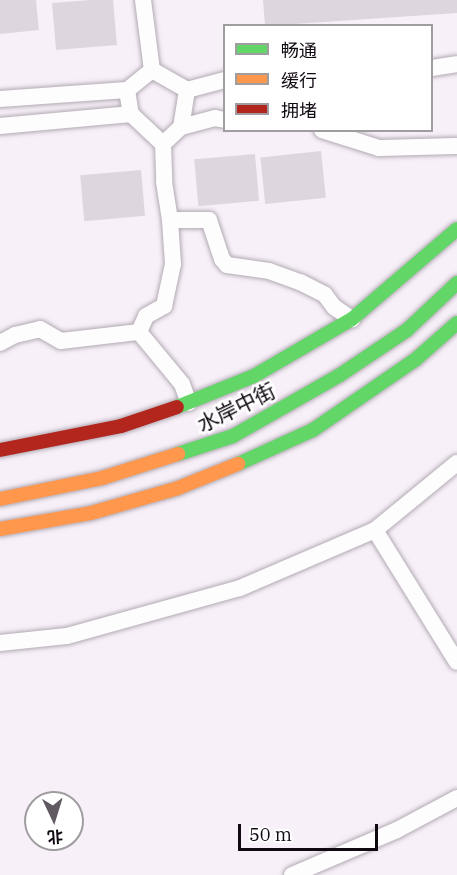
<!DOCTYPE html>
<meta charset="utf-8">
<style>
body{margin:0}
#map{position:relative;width:457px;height:875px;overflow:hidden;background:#f8f0f9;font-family:"IBM Plex Serif","Noto Sans SC",serif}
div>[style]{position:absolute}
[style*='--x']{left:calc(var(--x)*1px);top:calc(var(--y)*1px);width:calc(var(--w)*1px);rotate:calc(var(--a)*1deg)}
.building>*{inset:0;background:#ded6df;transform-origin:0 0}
.roads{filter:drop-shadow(0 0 2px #b2aab3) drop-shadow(0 0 2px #b2aab3)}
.street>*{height:16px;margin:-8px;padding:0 8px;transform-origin:8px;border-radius:8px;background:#fefdfe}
.fast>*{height:14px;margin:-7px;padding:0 7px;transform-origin:7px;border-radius:7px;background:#63d668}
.slow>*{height:14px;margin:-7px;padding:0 7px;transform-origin:7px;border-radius:7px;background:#ff974d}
.jam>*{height:14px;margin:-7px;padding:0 7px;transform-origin:7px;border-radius:7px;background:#b3261e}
span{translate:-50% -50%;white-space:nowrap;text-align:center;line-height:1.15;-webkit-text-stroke:5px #fff;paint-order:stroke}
.street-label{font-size:21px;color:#110912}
.legend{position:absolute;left:223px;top:24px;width:210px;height:108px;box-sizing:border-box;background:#fff;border:2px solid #a09da0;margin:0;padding:8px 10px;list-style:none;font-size:18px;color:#110912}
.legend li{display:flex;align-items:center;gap:12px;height:30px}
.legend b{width:30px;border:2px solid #a09da0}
.north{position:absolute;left:24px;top:791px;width:60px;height:60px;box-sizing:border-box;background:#fff;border:2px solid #a09da0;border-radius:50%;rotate:176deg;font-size:16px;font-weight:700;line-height:24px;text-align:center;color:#110912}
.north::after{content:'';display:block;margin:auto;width:21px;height:27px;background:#625a63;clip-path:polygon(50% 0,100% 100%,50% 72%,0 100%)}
.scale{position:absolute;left:238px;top:824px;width:140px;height:27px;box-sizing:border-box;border:3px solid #110912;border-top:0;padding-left:8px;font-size:18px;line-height:21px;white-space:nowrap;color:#110912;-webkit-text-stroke:4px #fff;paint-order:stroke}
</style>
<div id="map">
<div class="building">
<div style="clip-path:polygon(0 0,36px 0,39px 30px,0 34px)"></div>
<div style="clip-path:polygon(90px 0,113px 0,117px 45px,56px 50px,52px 3px)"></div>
<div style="clip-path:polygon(263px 0,457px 0,457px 13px,265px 26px)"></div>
<div style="left:321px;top:151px;width:47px;height:61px;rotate:84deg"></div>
<div style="left:255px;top:154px;width:47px;height:61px;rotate:85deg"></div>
<div style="left:141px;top:170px;width:46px;height:61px;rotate:85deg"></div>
</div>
<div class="roads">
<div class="street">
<div style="--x:143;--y:0;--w:71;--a:82.7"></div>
<div style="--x:152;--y:70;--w:32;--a:141"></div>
<div style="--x:127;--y:90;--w:24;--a:81"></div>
<div style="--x:131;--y:114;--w:44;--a:43.2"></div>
<div style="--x:432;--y:68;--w:25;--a:-9"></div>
<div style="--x:152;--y:70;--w:40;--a:29.7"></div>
<div style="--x:187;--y:90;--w:37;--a:99"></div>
<div style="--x:187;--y:90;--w:39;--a:-15"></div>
<div style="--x:0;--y:99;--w:127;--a:-4.1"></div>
<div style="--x:225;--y:120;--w:10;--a:-169"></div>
<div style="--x:215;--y:118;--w:35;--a:165"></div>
<div style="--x:181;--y:127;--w:25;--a:137"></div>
<div style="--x:163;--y:144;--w:38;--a:88"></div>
<div style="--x:164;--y:182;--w:38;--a:81"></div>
<div style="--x:170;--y:220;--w:39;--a:0"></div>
<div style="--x:209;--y:220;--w:41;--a:71.6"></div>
<div style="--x:222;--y:259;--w:8;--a:50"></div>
<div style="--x:227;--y:265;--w:42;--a:8.1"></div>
<div style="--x:269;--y:271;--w:33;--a:20"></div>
<div style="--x:300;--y:282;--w:28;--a:27"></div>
<div style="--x:325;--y:295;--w:15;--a:53"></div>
<div style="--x:334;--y:307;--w:22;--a:34"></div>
<div style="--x:0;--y:126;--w:132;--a:-5.2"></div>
<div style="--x:322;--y:130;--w:60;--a:17.5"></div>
<div style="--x:379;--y:148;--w:78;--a:-1.5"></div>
<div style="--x:139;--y:332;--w:67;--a:50.4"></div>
<div style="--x:182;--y:384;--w:20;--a:70"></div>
<div style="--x:0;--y:343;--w:17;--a:-28"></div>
<div style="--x:15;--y:335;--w:26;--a:-13"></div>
<div style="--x:40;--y:329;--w:24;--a:30"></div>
<div style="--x:61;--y:341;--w:79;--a:-6.6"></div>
<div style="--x:139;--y:332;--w:17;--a:-66"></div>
<div style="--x:146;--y:316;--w:21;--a:-29"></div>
<div style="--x:164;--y:306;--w:43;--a:-77.9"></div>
<div style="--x:173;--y:264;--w:44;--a:-93.9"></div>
<div style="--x:375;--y:530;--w:155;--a:58.2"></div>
<div style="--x:0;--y:643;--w:67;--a:-6"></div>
<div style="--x:67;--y:636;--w:180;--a:-15.5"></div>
<div style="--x:240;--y:588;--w:147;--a:-23.2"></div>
<div style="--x:375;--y:530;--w:106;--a:-39.3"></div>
<div style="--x:292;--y:875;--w:114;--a:-23.2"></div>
<div style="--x:397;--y:830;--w:68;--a:-28.1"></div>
</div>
<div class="fast">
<div style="--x:177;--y:407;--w:83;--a:-21.9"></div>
<div style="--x:254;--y:376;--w:113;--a:-30.2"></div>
<div style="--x:352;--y:319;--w:138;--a:-40.6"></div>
<div style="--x:178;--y:454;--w:58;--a:-18.1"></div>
<div style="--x:233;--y:436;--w:123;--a:-29.7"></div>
<div style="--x:340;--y:375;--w:81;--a:-33.9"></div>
<div style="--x:407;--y:330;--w:69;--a:-43.2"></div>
<div style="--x:238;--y:464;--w:82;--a:-24.4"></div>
<div style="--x:313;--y:430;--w:124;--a:-34.5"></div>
<div style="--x:415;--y:360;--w:56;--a:-41.4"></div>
</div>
<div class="slow">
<div style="--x:0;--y:499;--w:104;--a:-11.6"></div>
<div style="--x:102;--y:478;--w:80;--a:-17.5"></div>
<div style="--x:0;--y:529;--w:92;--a:-10"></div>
<div style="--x:91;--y:513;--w:91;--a:-16"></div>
<div style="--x:178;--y:488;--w:65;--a:-21.8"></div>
</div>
<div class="jam">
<div style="--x:0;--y:450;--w:123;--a:-11.2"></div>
<div style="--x:121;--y:426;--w:59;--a:-18.7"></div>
</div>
</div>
<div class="street-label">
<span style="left:236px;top:407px;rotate:-26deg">水岸中街</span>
</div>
<ul class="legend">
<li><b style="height:8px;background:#63d668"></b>畅通</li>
<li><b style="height:8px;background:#ff974d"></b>缓行</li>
<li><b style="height:8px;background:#b3261e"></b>拥堵</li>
</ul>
<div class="north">北</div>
<div class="scale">50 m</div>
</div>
